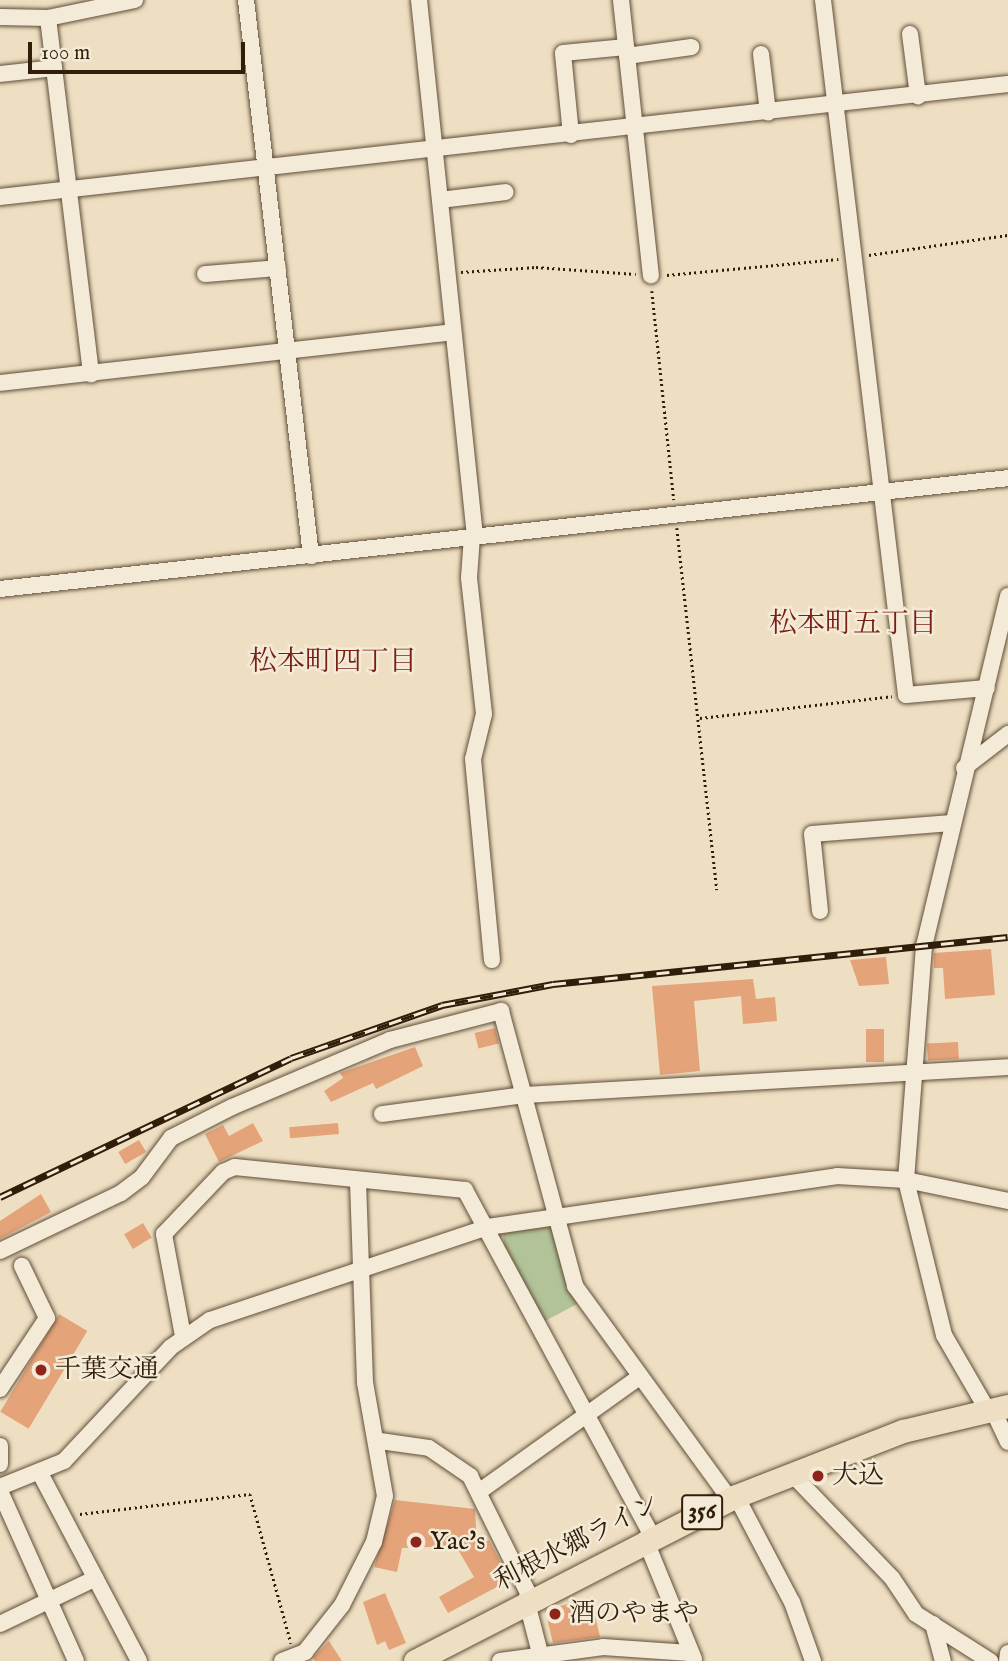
<!DOCTYPE html>
<meta charset="utf-8">
<style>
body{margin:0}
#map{position:relative;width:1008px;height:1661px;overflow:hidden;background:#eedfc3;font-family:"IM FELL English","Noto Serif JP",serif}
div>[style]{position:absolute}
[style*='--x']{left:calc(var(--x)*1px);top:calc(var(--y)*1px);width:calc(var(--w)*1px);rotate:calc(var(--a)*1deg)}
.green>*{inset:0;background:#b2c399}
.building>*{inset:0;background:#e4a379;transform-origin:0 0}
.path>*{height:2.5px;margin-top:-1.25px;transform-origin:0;background:repeating-linear-gradient(90deg,#311e08 0 2px,transparent 0 5.5px)}
.roads{filter:drop-shadow(0 0 2px #604e37) drop-shadow(0 0 2px #604e37)}
.minor>*{height:16px;margin:-8px;padding:0 8px;transform-origin:8px;border-radius:8px;background:#f4ead8}
.highway>*{height:23px;margin:-11.5px;padding:0 11.5px;transform-origin:11.5px;border-radius:11.5px;background:#eedfc3}
.rail>*{height:7px;margin-top:-3.5px;transform-origin:0;background:repeating-linear-gradient(90deg,#f4ead8 0 13px,#311e08 0 26px);box-sizing:border-box;border-block:2px solid #311e08}
.dots>*{width:19px;height:19px;translate:-50% -50%;box-sizing:border-box;border:4px solid #f4ead8;border-radius:50%}
span{translate:-50% -50%;white-space:nowrap;text-align:center;line-height:1.15;-webkit-text-stroke:5px #f4ead8;paint-order:stroke}
.shield-label span{padding:2px 5px;background:#f4ead8;border:2px solid;border-radius:5px;-webkit-text-stroke-width:0}
.shield-label{font-size:24px;color:#311e08;font-weight:700}
.poi-label{font-size:26px;color:#311e08}
.left{translate:0 -50%;text-align:left}
.street-label{font-size:26px;color:#311e08}
.neighbourhood-label{font-size:28px;color:#7a1f14}
.scale{position:absolute;left:28px;top:42px;width:217px;height:32px;box-sizing:border-box;border:4px solid #311e08;border-top:0;padding-left:9px;font-size:21px;line-height:24px;white-space:nowrap;color:#311e08;-webkit-text-stroke:5px #f4ead8;paint-order:stroke}
</style>
<div id="map">
<div class="green">
<div style="clip-path:polygon(552px 1224px,579px 1303px,545px 1321px,505px 1250px,503px 1233px)"></div>
</div>
<div class="building">
<div style="clip-path:polygon(991px 949px,995px 995px,945px 999px,943px 968px,934px 968px,934px 953px)"></div>
<div style="clip-path:polygon(886px 957px,889px 984px,859px 986px,850px 960px)"></div>
<div style="clip-path:polygon(753px 979px,756px 999px,775px 997px,777px 1021px,743px 1024px,741px 996px,694px 1001px,700px 1071px,660px 1075px,652px 986px)"></div>
<div style="left:495px;top:1028px;width:16px;height:21px;rotate:76deg"></div>
<div style="left:884px;top:1029px;width:33px;height:18px;rotate:90deg"></div>
<div style="left:958px;top:1042px;width:17px;height:31px;rotate:87deg"></div>
<div style="clip-path:polygon(415px 1047px,423px 1066px,376px 1089px,373px 1083px,331px 1102px,324px 1091px,343px 1078px,340px 1073px)"></div>
<div style="clip-path:polygon(253px 1123px,263px 1141px,219px 1162px,205px 1134px,223px 1125px,229px 1136px)"></div>
<div style="left:338px;top:1123px;width:11px;height:49px;rotate:85deg"></div>
<div style="left:139px;top:1140px;width:14px;height:24px;rotate:60deg"></div>
<div style="clip-path:polygon(41px 1194px,51px 1212px,0 1239px,0 1221px)"></div>
<div style="left:143px;top:1223px;width:17px;height:22px;rotate:59deg"></div>
<div style="left:59px;top:1314px;width:33px;height:114px;rotate:31deg"></div>
<div style="clip-path:polygon(395px 1500px,475px 1509px,477px 1547px,489px 1540px,510px 1580px,448px 1613px,439px 1597px,474px 1577px,456px 1546px,402px 1548px,397px 1572px,374px 1567px)"></div>
<div style="clip-path:polygon(385px 1593px,406px 1643px,389px 1650px,385px 1641px,377px 1645px,363px 1602px)"></div>
<div style="clip-path:polygon(591px 1598px,600px 1637px,553px 1643px,545px 1610px)"></div>
<div style="clip-path:polygon(329px 1641px,342px 1661px,315px 1661px,313px 1658px)"></div>
</div>
<div class="path">
<div style="--x:869;--y:255;--w:140;--a:-8.2"></div>
<div style="--x:461;--y:272;--w:75;--a:-3.8"></div>
<div style="--x:536;--y:267;--w:100;--a:4"></div>
<div style="--x:667;--y:275;--w:172;--a:-5.3"></div>
<div style="--x:652;--y:291;--w:210;--a:84"></div>
<div style="--x:677;--y:528;--w:364;--a:83.7"></div>
<div style="--x:700;--y:718;--w:193;--a:-6.5"></div>
<div style="--x:80;--y:1514;--w:171;--a:-6.7"></div>
<div style="--x:250;--y:1494;--w:155;--a:74.6"></div>
</div>
<div class="roads">
<div class="minor">
<div style="--x:246;--y:0;--w:560;--a:83.33"></div>
<div style="--x:419;--y:0;--w:539;--a:84.04"></div>
<div style="--x:621;--y:0;--w:277;--a:83.8"></div>
<div style="--x:823;--y:0;--w:700;--a:83.19"></div>
<div style="--x:906;--y:695;--w:81;--a:-4.9"></div>
<div style="--x:0;--y:17;--w:48;--a:1.2"></div>
<div style="--x:48;--y:18;--w:89;--a:-11.7"></div>
<div style="--x:48;--y:18;--w:359;--a:83.1"></div>
<div style="--x:910;--y:34;--w:63;--a:82.6"></div>
<div style="--x:761;--y:54;--w:59;--a:83.2"></div>
<div style="--x:627;--y:56;--w:65;--a:-8"></div>
<div style="--x:0;--y:74;--w:54;--a:-6.3"></div>
<div style="--x:571;--y:135;--w:82;--a:-95.6"></div>
<div style="--x:563;--y:53;--w:63;--a:-5.4"></div>
<div style="--x:0;--y:197;--w:1014;--a:-6.4"></div>
<div style="--x:440;--y:200;--w:66;--a:-6.9"></div>
<div style="--x:205;--y:274;--w:73;--a:-4.7"></div>
<div style="--x:0;--y:383;--w:456;--a:-6.4"></div>
<div style="--x:472;--y:536;--w:42;--a:94.1"></div>
<div style="--x:469;--y:578;--w:137;--a:83.7"></div>
<div style="--x:484;--y:714;--w:46;--a:103.7"></div>
<div style="--x:473;--y:759;--w:202;--a:84.6"></div>
<div style="--x:0;--y:589;--w:1014;--a:-6.28"></div>
<div style="--x:964;--y:768;--w:56;--a:-37.7"></div>
<div style="--x:820;--y:911;--w:77;--a:-95.9"></div>
<div style="--x:812;--y:834;--w:140;--a:-4.5"></div>
<div style="--x:382;--y:1114;--w:143;--a:-7.6"></div>
<div style="--x:524;--y:1095;--w:485;--a:-3.3"></div>
<div style="--x:0;--y:1251;--w:134;--a:-25.6"></div>
<div style="--x:121;--y:1193;--w:26;--a:-37"></div>
<div style="--x:142;--y:1177;--w:49;--a:-53.4"></div>
<div style="--x:171;--y:1138;--w:68;--a:-26.9"></div>
<div style="--x:232;--y:1107;--w:172;--a:-23"></div>
<div style="--x:390;--y:1040;--w:115;--a:-14.6"></div>
<div style="--x:501;--y:1011;--w:285;--a:74.9"></div>
<div style="--x:575;--y:1286;--w:263;--a:54"></div>
<div style="--x:183;--y:1336;--w:104;--a:-100.6"></div>
<div style="--x:164;--y:1234;--w:86;--a:-46.4"></div>
<div style="--x:223;--y:1172;--w:13;--a:-23"></div>
<div style="--x:235;--y:1167;--w:231;--a:5.7"></div>
<div style="--x:465;--y:1190;--w:393;--a:61.6"></div>
<div style="--x:0;--y:1389;--w:85;--a:-56.5"></div>
<div style="--x:47;--y:1318;--w:58;--a:-115.7"></div>
<div style="--x:993;--y:1410;--w:35;--a:65"></div>
<div style="--x:988;--y:1411;--w:88;--a:-120.1"></div>
<div style="--x:944;--y:1335;--w:160;--a:-103.8"></div>
<div style="--x:906;--y:1180;--w:235;--a:-85.6"></div>
<div style="--x:924;--y:946;--w:360;--a:-76.5"></div>
<div style="--x:380;--y:1441;--w:49;--a:8.1"></div>
<div style="--x:429;--y:1448;--w:50;--a:34.3"></div>
<div style="--x:470;--y:1476;--w:135;--a:63.6"></div>
<div style="--x:0;--y:1446;--w:18;--a:90"></div>
<div style="--x:791;--y:1473;--w:146;--a:46.1"></div>
<div style="--x:892;--y:1578;--w:43;--a:56.3"></div>
<div style="--x:916;--y:1614;--w:88;--a:32.4"></div>
<div style="--x:41;--y:1475;--w:210;--a:62.2"></div>
<div style="--x:0;--y:1487;--w:69;--a:-22.1"></div>
<div style="--x:64;--y:1461;--w:156;--a:-46.8"></div>
<div style="--x:171;--y:1347;--w:47;--a:-34.7"></div>
<div style="--x:210;--y:1320;--w:293;--a:-18.5"></div>
<div style="--x:488;--y:1227;--w:353;--a:-8.3"></div>
<div style="--x:837;--y:1176;--w:69;--a:3.3"></div>
<div style="--x:906;--y:1180;--w:104;--a:11.6"></div>
<div style="--x:0;--y:1491;--w:186;--a:65.9"></div>
<div style="--x:480;--y:1491;--w:196;--a:-35.6"></div>
<div style="--x:736;--y:1496;--w:120;--a:62.2"></div>
<div style="--x:792;--y:1602;--w:63;--a:70.4"></div>
<div style="--x:645;--y:1539;--w:130;--a:67.8"></div>
<div style="--x:526;--y:1599;--w:64;--a:75.5"></div>
<div style="--x:0;--y:1624;--w:106;--a:-25.6"></div>
<div style="--x:933;--y:1624;--w:38;--a:75"></div>
<div style="--x:282;--y:1661;--w:25;--a:-21"></div>
<div style="--x:305;--y:1652;--w:60;--a:-51.8"></div>
<div style="--x:342;--y:1605;--w:71;--a:-63.1"></div>
<div style="--x:374;--y:1542;--w:47;--a:-76.6"></div>
<div style="--x:385;--y:1496;--w:116;--a:-100"></div>
<div style="--x:365;--y:1382;--w:201;--a:-92"></div>
<div style="--x:500;--y:1661;--w:104;--a:-7.7"></div>
<div style="--x:603;--y:1647;--w:87;--a:3.9"></div>
<div style="--x:1007;--y:1661;--w:8;--a:-83"></div>
</div>
<div class="highway">
<div style="--x:415;--y:1661;--w:361;--a:-27.2"></div>
<div style="--x:736;--y:1496;--w:179;--a:-21.3"></div>
<div style="--x:903;--y:1431;--w:108;--a:-13.4"></div>
</div>
</div>
<div class="rail">
<div style="--x:0;--y:1197;--w:322;--a:-25.5"></div>
<div style="--x:291;--y:1058;--w:160;--a:-19.3"></div>
<div style="--x:442;--y:1005;--w:113;--a:-10.7"></div>
<div style="--x:553;--y:984;--w:457;--a:-5.9"></div>
</div>
<div class="dots">
<div style="left:41px;top:1370px;background:#8f2418"></div>
<div style="left:818px;top:1476px;background:#8f2418"></div>
<div style="left:416px;top:1542px;background:#8f2418"></div>
<div style="left:555px;top:1614px;background:#8f2418"></div>
</div>
<div class="shield-label">
<span style="left:702px;top:1512px">356</span>
</div>
<div class="poi-label">
<span class="left" style="left:55px;top:1370px">千葉交通</span>
<span class="left" style="left:832px;top:1476px">大込</span>
<span class="left" style="left:430px;top:1542px">Yac's</span>
<span class="left" style="left:569px;top:1614px">酒のやまや</span>
</div>
<div class="street-label">
<span style="left:577px;top:1543px;rotate:-27deg">利根水郷ライン</span>
</div>
<div class="neighbourhood-label">
<span style="left:853px;top:625px">松本町五丁目</span>
<span style="left:333px;top:663px">松本町四丁目</span>
</div>
<div class="scale">100 m</div>
</div>
